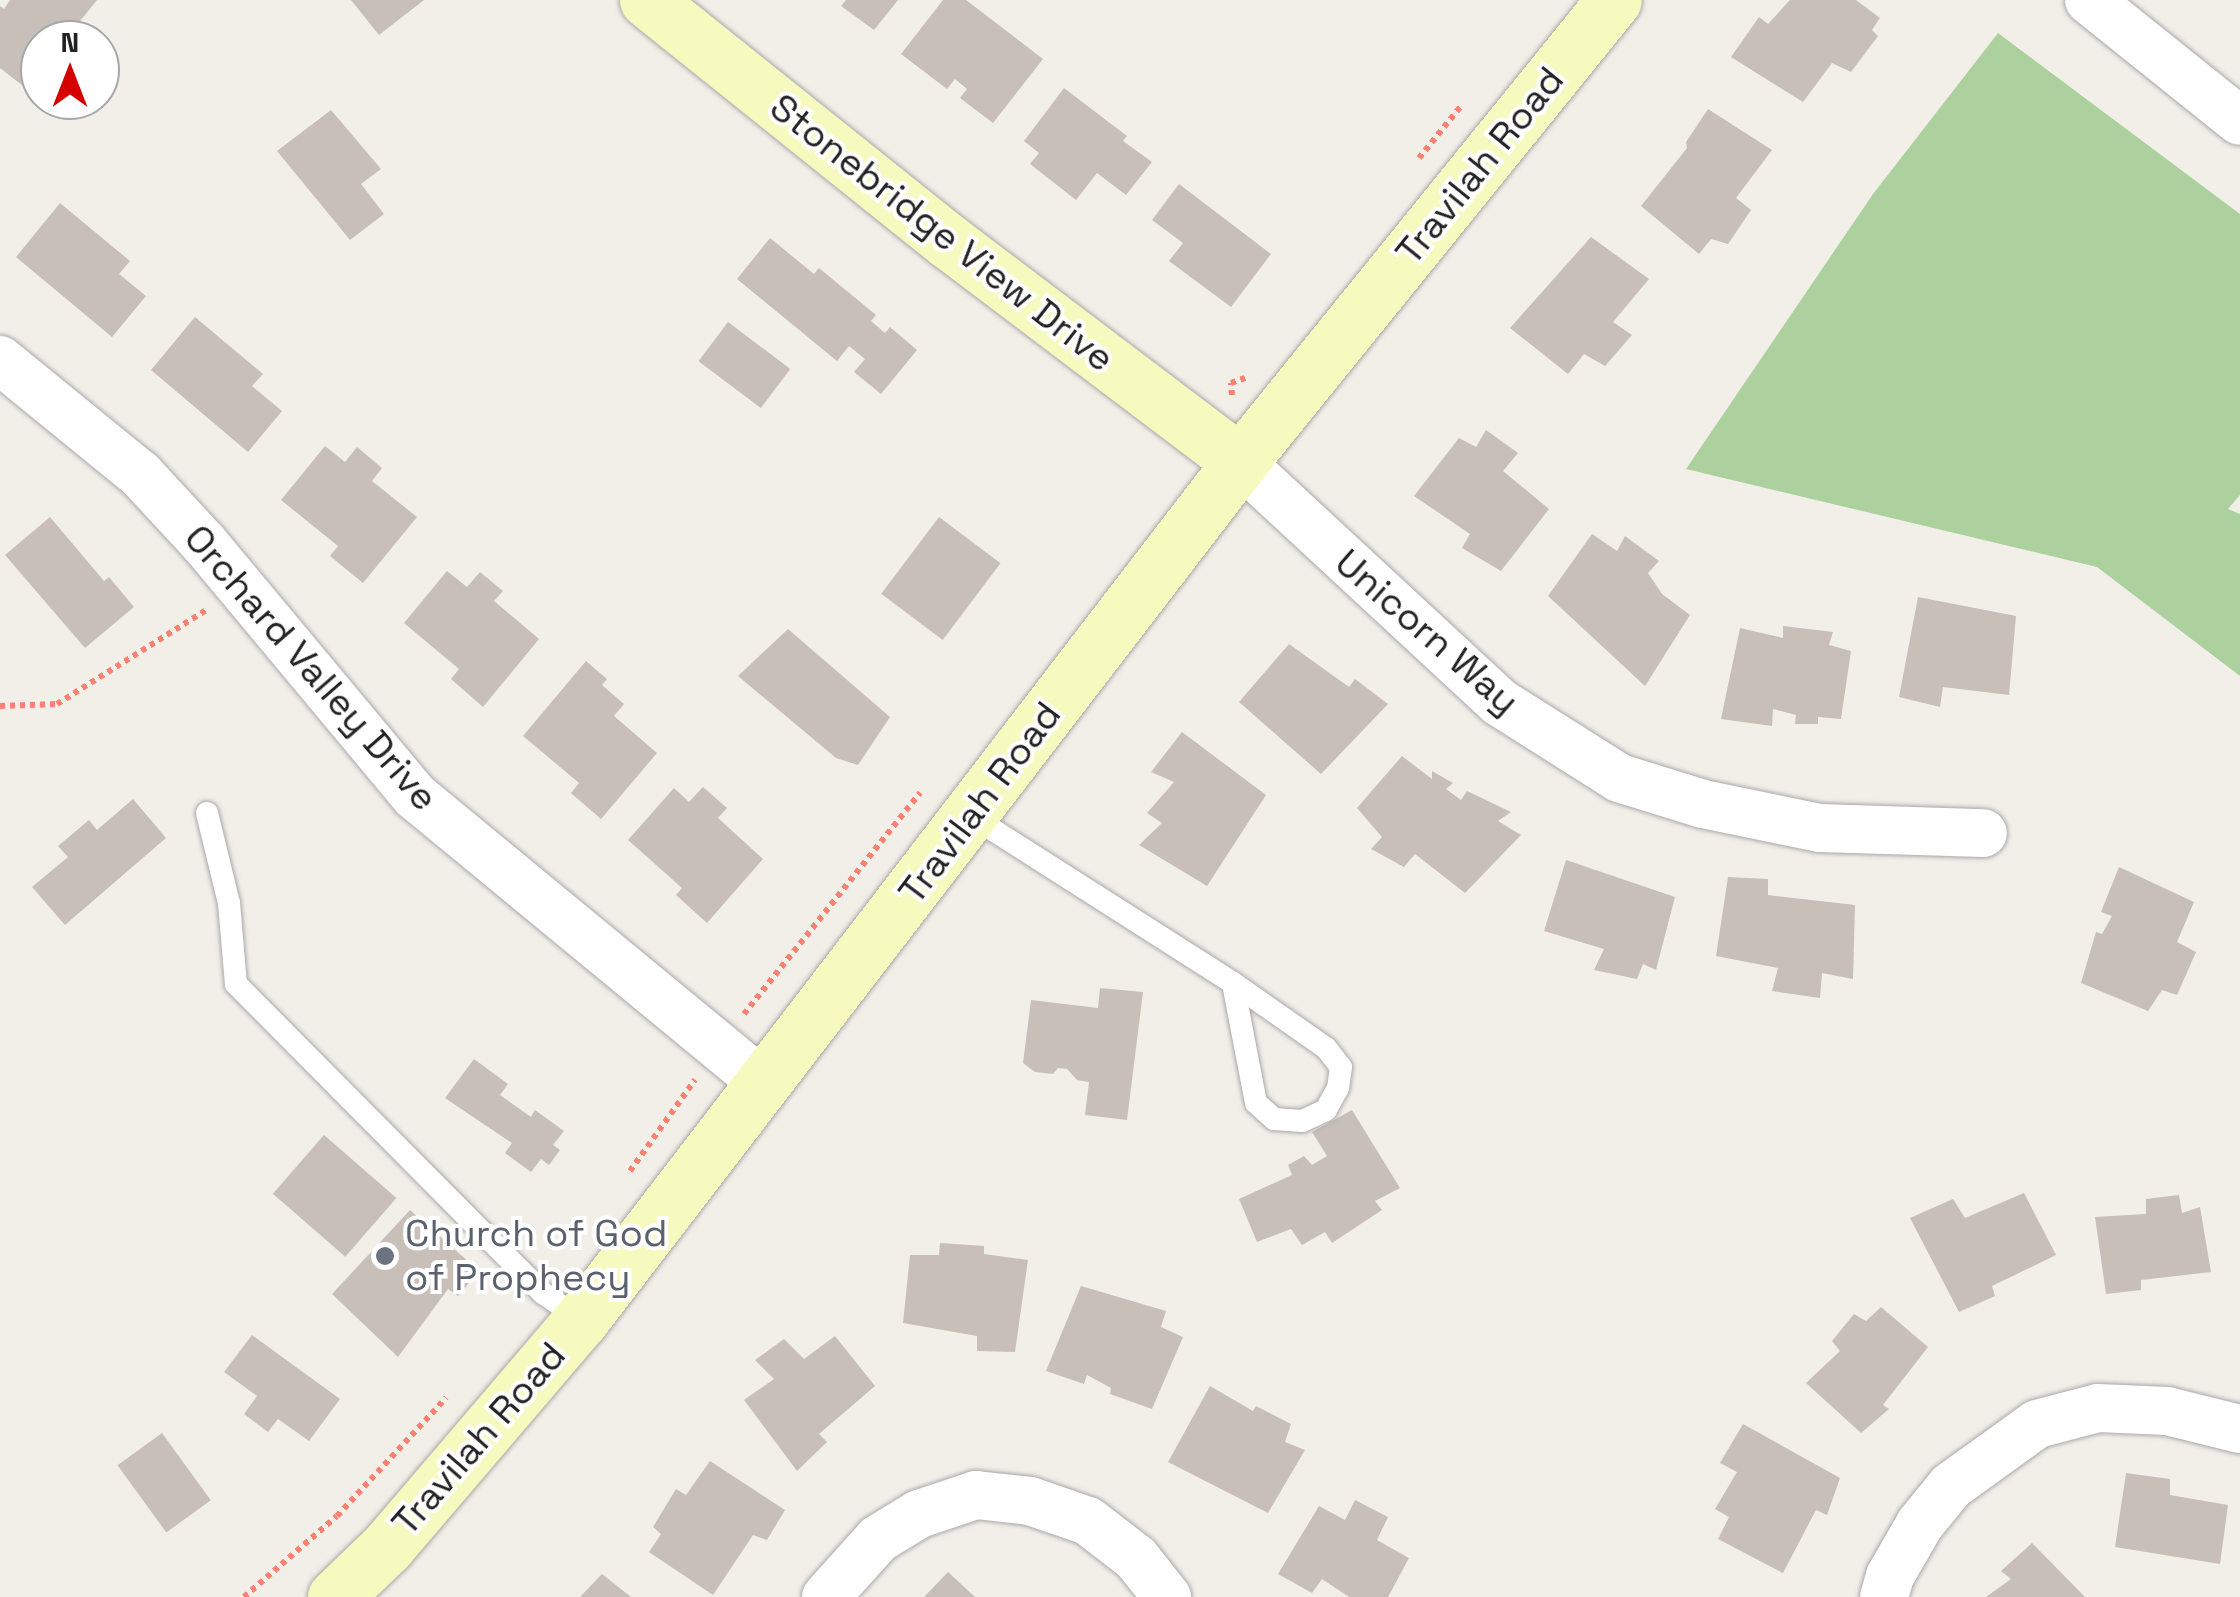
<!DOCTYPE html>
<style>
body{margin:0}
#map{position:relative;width:2240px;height:1597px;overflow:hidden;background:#f2efe9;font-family:"Space Grotesk",sans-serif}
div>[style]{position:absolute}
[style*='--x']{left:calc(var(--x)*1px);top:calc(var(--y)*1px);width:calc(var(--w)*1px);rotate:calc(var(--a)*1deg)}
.forest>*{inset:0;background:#add19e}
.building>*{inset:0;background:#c7bfb8;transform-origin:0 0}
.path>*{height:6px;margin-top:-3px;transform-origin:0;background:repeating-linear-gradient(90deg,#fa8072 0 5px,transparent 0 10px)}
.roads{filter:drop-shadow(0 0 2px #a9a9a9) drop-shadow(0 0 2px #a9a9a9)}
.lane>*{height:22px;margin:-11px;padding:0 11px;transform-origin:11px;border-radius:11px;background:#fff}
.street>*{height:48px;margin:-24px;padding:0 24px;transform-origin:24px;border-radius:24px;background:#fff}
.secondary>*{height:55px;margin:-27.5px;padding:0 27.5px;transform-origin:27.5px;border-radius:27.5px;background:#f7fabf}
.dots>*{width:28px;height:28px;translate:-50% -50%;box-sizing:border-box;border:5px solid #fff;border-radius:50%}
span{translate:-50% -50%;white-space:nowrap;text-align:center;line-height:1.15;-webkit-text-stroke:8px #fff;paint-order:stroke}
.street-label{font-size:38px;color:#222}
.worship-label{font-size:38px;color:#5b616d}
.left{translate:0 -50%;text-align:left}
.north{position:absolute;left:20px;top:20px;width:100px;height:100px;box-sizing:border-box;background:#fff;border:2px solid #a7a7a7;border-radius:50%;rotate:0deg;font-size:28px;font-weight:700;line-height:40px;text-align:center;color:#222}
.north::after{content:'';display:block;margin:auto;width:35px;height:45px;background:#d40000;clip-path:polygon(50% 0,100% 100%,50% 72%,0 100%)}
</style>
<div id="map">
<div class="forest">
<div style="clip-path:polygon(1998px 33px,2240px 214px,2240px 495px,2228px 509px,2240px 514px,2240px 676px,2097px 567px,1686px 469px,1873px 194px)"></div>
</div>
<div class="building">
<div style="clip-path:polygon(10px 0,97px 0,65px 40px,40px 40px,40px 72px,27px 89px,0 68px,0 6px,4px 9px)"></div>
<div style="clip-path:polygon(351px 0,424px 0,379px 35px)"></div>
<div style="clip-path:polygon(846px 0,898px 0,874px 30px,841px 6px)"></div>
<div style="clip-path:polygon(943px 0,966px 0,1043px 59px,993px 123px,960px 98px,967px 89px,955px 79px,947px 89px,901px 54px)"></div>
<div style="clip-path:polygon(1790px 0,1856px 0,1880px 18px,1872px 30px,1878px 36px,1851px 72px,1832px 63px,1803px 102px,1731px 57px,1759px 17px,1768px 24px)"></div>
<div style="clip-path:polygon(1064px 88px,1127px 136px,1123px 141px,1152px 162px,1126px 195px,1097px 173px,1076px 200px,1030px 164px,1039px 153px,1024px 141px)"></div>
<div style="clip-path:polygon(1708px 109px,1772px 150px,1736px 198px,1751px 210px,1728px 244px,1711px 239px,1699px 254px,1641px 206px,1687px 148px,1686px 142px)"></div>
<div style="clip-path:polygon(331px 110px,381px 169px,361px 184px,384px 214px,350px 240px,277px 151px)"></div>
<div style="clip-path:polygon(1179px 184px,1271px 254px,1231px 307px,1169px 261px,1183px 243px,1152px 220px)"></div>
<div style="clip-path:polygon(60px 203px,130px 261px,119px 274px,146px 296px,112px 337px,16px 257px)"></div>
<div style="clip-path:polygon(1591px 237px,1649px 279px,1613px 322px,1632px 335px,1605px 366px,1584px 354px,1568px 374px,1510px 328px)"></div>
<div style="clip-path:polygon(770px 238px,814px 274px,819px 268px,876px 315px,871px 321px,885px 333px,890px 327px,917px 350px,881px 394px,854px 372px,865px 359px,849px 346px,837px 361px,737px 279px)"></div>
<div style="clip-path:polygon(195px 317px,263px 374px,252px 386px,282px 411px,248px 452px,151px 370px)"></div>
<div style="left:728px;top:322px;width:78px;height:49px;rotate:37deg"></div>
<div style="clip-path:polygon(1486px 430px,1518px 453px,1503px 471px,1549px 509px,1501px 571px,1462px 548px,1470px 534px,1414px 496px,1459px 438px,1476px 447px)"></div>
<div style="clip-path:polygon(325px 446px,345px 462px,357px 447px,382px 468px,372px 481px,417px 517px,363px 583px,330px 556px,338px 546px,281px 500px)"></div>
<div style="clip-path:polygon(50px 517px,104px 581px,109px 577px,134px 607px,85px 648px,5px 555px)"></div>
<div style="left:939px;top:517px;width:77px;height:96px;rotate:37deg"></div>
<div style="clip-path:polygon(1592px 534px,1617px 551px,1625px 536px,1659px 561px,1648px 573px,1662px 594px,1690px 615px,1645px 686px,1548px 596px)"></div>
<div style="clip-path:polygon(447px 571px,467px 587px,480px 572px,503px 591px,494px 601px,539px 639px,483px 707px,451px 679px,459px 669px,404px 623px)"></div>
<div style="clip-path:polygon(1918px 597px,2016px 616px,2009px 695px,1943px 687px,1940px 707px,1899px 697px)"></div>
<div style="clip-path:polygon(1783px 626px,1833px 632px,1829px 645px,1851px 651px,1841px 719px,1818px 717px,1818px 724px,1795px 724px,1796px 715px,1773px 709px,1772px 726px,1721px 719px,1740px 628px,1783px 638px)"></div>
<div style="clip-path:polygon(788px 629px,890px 717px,858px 765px,836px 758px,738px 676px)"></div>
<div style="clip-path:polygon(1289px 644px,1349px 687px,1355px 679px,1388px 704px,1321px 774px,1239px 702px)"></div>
<div style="clip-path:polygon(586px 661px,607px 679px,602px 685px,624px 704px,614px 716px,657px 753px,601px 819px,571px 793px,579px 783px,523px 736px)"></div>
<div style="clip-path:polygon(1182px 732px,1266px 795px,1207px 886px,1139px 845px,1162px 823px,1147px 813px,1174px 782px,1151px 772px)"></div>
<div style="clip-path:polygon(1402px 756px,1432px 779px,1432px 771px,1453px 783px,1446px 789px,1461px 800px,1467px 791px,1511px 812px,1498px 821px,1521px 835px,1465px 893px,1415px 854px,1404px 867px,1371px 849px,1382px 837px,1357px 808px)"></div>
<div style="clip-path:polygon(703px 787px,727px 808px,718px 818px,763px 859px,707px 923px,676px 895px,682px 888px,628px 840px,674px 788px,689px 802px)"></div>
<div style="clip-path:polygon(133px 799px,166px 838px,65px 925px,32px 887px,68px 857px,58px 846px,89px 820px,97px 830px)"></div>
<div style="clip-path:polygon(1566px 860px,1675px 897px,1656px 970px,1643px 964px,1637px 979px,1594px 970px,1604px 949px,1544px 931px)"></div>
<div style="clip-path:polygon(2119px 867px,2194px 902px,2177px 942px,2196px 952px,2177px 995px,2162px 990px,2148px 1011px,2081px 983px,2096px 932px,2102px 934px,2112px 916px,2101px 912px)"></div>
<div style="clip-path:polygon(1728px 877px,1768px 879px,1768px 895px,1855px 905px,1853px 979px,1822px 973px,1820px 998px,1772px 991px,1778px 968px,1716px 956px)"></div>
<div style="clip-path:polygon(1100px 988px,1143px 992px,1127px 1120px,1085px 1115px,1089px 1082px,1077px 1080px,1067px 1069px,1058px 1068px,1053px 1074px,1035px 1072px,1023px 1063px,1031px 1000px,1098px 1008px)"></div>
<div style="clip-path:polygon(474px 1059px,508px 1084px,500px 1095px,531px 1117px,535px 1110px,564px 1131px,553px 1145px,560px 1150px,549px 1165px,541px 1159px,531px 1172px,505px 1153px,512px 1143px,445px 1098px)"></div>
<div style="clip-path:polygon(1352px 1110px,1400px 1188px,1375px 1201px,1382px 1210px,1332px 1243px,1325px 1232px,1302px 1245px,1291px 1229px,1257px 1242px,1239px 1199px,1292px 1175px,1288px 1165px,1304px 1156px,1312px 1165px,1327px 1156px,1312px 1132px)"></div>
<div style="left:324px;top:1135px;width:96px;height:78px;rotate:41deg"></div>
<div style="clip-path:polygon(2024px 1193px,2056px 1255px,1992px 1286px,1995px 1296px,1959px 1312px,1910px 1218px,1953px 1199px,1965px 1218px)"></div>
<div style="clip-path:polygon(2179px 1195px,2182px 1213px,2200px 1207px,2211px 1272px,2141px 1280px,2141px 1290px,2106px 1294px,2095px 1217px,2146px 1214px,2146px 1199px)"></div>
<div style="clip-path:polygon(410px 1210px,479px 1271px,458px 1296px,448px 1289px,398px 1357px,332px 1294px)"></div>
<div style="clip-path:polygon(940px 1243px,984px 1246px,984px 1254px,1028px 1260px,1015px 1352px,977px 1351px,977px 1336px,903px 1323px,910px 1255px,939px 1255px)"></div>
<div style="clip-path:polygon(1081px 1286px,1166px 1311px,1161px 1327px,1183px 1337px,1152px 1409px,1110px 1394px,1111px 1388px,1087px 1375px,1084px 1384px,1046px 1371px)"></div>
<div style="clip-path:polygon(1881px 1307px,1928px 1347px,1883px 1405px,1889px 1409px,1861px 1433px,1806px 1383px,1840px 1351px,1832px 1341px,1854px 1314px,1866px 1321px)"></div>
<div style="clip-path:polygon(252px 1335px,340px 1399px,309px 1441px,278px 1419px,268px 1432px,244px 1414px,257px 1396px,224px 1372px)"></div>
<div style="clip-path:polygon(835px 1336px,875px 1386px,819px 1434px,827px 1442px,797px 1471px,744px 1400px,774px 1379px,755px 1360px,784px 1339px,804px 1359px)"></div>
<div style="clip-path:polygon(1210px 1386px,1253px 1411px,1256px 1406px,1291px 1424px,1285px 1442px,1305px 1450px,1268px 1513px,1168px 1462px)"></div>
<div style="clip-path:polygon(1743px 1424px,1840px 1478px,1827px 1515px,1816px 1510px,1783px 1573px,1718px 1539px,1729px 1517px,1715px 1509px,1737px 1472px,1720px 1463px)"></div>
<div style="left:162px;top:1433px;width:83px;height:55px;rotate:54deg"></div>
<div style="clip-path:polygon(710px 1461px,785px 1510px,767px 1540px,753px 1535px,713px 1595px,649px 1552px,661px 1534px,653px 1527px,676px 1489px,686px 1495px)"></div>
<div style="clip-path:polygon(2126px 1473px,2170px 1479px,2170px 1495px,2228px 1505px,2220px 1564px,2115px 1547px)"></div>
<div style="clip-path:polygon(1355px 1500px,1388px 1517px,1377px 1540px,1409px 1558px,1388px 1597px,1349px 1597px,1322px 1579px,1312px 1593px,1278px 1574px,1319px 1506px,1345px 1520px)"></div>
<div style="clip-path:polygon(2032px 1543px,2085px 1597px,1986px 1597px,2011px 1579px,2001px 1571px)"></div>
<div style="clip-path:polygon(948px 1572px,975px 1597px,924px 1597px)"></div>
<div style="clip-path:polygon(602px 1574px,631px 1597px,580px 1597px)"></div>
</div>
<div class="path">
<div style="--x:1419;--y:158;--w:67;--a:-51.1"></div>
<div style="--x:1232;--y:395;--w:12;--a:-95"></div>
<div style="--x:1231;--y:383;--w:15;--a:-20"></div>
<div style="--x:0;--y:706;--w:57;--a:-2"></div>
<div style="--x:57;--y:704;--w:176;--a:-32.2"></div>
<div style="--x:744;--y:1014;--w:283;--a:-51.5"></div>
<div style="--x:630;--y:1171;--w:112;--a:-54.5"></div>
<div style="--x:244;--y:1597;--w:123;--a:-41.1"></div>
<div style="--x:337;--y:1516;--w:161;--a:-47.3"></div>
</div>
<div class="roads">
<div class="lane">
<div style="--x:207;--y:813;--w:93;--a:76.3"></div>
<div style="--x:229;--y:903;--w:81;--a:85.1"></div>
<div style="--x:236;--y:984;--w:436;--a:45.2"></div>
<div style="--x:543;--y:1293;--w:47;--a:35.4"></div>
<div style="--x:971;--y:816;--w:311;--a:32.5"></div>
<div style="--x:1233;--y:983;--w:113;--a:35"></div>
<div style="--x:1326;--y:1048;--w:24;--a:52"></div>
<div style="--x:1341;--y:1067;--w:21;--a:98"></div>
<div style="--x:1338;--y:1088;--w:25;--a:119"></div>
<div style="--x:1326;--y:1110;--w:26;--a:155"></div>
<div style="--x:1302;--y:1121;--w:28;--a:-176"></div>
<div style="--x:1274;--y:1119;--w:24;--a:-138"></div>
<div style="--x:1256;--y:1103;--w:122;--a:-100.9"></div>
</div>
<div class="street">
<div style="--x:2089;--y:0;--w:193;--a:38.7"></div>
<div style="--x:0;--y:360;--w:181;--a:39.2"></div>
<div style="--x:140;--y:474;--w:94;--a:47.2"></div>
<div style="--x:204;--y:543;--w:329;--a:50.2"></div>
<div style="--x:415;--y:796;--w:454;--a:39.5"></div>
<div style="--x:1240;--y:462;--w:353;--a:42.8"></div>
<div style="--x:1499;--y:702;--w:142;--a:32.3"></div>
<div style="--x:1619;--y:778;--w:88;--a:17.2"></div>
<div style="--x:1703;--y:804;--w:119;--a:11.6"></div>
<div style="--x:1820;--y:828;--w:163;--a:1.8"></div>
<div style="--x:826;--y:1597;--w:78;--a:-48.1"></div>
<div style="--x:878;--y:1539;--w:48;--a:-31.4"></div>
<div style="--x:919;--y:1514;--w:60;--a:-18.4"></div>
<div style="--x:976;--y:1495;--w:54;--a:6.3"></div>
<div style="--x:1030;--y:1501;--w:61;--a:19"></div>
<div style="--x:1088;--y:1521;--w:61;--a:37.6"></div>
<div style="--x:1136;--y:1558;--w:50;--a:51.5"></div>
<div style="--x:1884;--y:1597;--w:22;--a:-74"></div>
<div style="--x:1890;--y:1576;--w:60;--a:-60"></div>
<div style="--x:1920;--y:1524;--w:49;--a:-50.8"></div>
<div style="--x:1951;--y:1486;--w:106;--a:-35.8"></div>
<div style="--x:2037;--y:1424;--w:63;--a:-14.7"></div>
<div style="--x:2098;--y:1408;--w:69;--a:2.5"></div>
<div style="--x:2167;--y:1411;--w:75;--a:13.9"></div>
</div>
<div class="secondary">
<div style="--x:647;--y:0;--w:386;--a:38.7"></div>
<div style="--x:948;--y:241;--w:366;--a:37.1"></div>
<div style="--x:335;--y:1597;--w:72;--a:-43.9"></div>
<div style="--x:387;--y:1547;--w:299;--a:-49.5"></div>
<div style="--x:581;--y:1320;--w:1082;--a:-52.47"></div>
<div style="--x:1240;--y:462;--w:594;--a:-51.01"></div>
</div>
</div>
<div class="dots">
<div style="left:385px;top:1256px;background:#6b7280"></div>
</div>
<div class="street-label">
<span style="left:1480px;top:166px;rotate:-51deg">Travilah Road</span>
<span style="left:942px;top:233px;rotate:38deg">Stonebridge View Drive</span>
<span style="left:1427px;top:632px;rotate:41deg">Unicorn Way</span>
<span style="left:311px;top:668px;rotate:49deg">Orchard Valley Drive</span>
<span style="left:980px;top:803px;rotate:-53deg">Travilah Road</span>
<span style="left:479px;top:1439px;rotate:-49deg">Travilah Road</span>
</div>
<div class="worship-label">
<span class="left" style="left:405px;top:1256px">Church of God<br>of Prophecy</span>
</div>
<div class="north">N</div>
</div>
